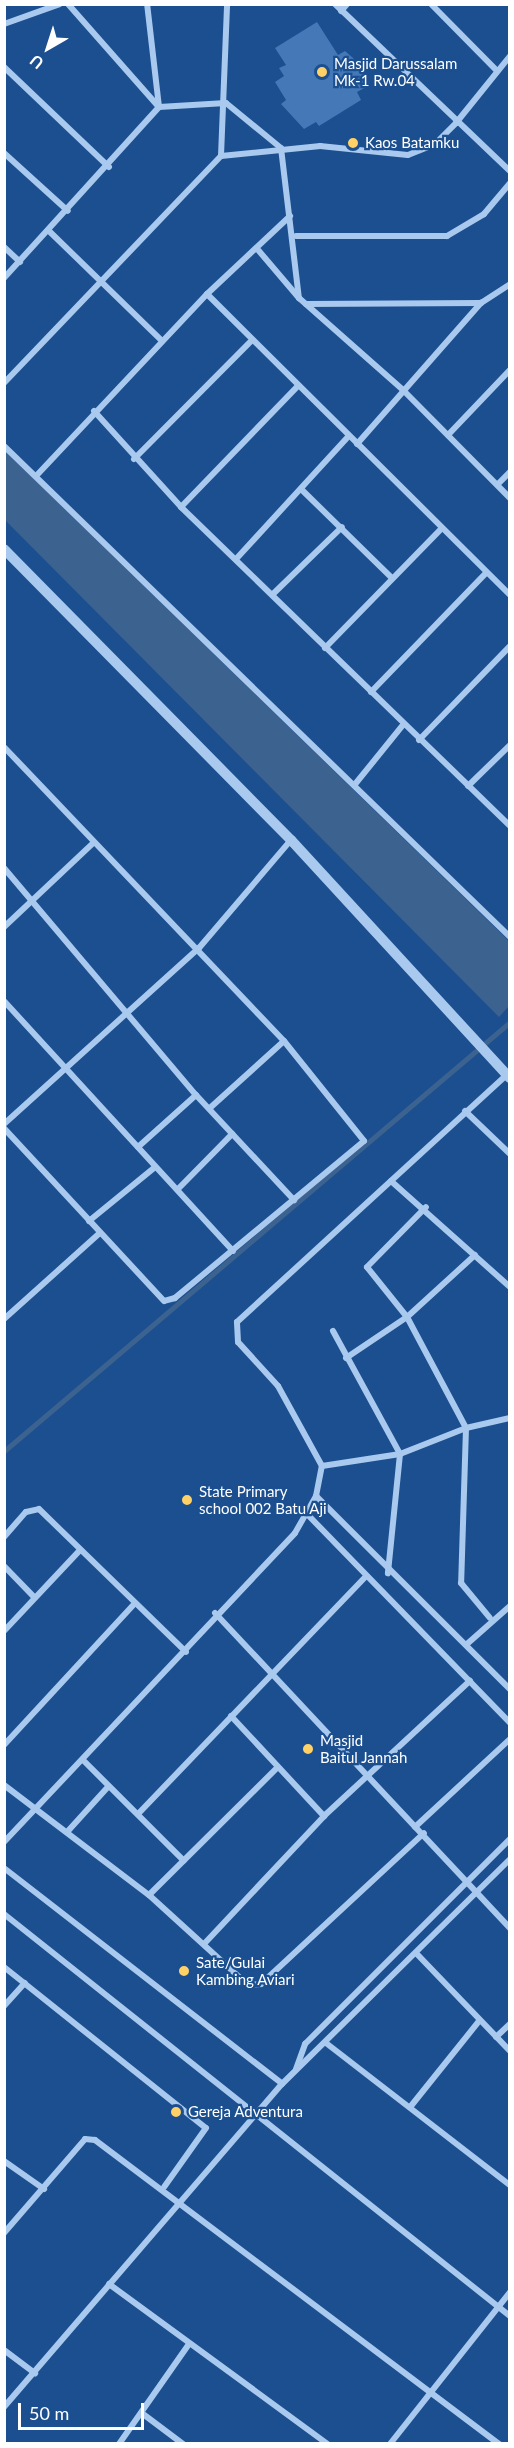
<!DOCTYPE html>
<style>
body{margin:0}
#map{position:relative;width:514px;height:2448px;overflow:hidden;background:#1b4f8f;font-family:Lato,sans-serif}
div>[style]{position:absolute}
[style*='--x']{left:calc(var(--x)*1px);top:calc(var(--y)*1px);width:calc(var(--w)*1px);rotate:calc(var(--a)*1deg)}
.water>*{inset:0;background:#3c6290}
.stream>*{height:5px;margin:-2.5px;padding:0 2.5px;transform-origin:2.5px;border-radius:2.5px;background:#3c6290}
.building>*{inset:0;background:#4478b7}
.minor>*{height:6px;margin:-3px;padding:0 3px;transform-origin:3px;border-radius:3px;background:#a9c9ee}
.tertiary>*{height:10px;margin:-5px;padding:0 5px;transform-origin:5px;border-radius:5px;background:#a9c9ee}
.dots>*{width:16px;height:16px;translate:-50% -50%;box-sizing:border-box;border:3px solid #1b4f8f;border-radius:50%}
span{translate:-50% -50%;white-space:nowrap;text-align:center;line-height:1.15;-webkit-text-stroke:4.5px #1b4f8f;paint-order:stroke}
.poi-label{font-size:15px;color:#fff}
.left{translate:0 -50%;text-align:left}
.frame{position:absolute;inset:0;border:6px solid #fff;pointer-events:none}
.north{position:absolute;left:18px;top:18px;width:60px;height:60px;-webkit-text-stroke:4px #1b4f8f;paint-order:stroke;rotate:219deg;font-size:16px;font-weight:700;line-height:24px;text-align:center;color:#fff}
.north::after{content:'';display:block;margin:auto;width:21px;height:27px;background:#fff;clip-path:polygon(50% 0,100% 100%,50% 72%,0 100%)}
.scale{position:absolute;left:18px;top:2403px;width:126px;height:27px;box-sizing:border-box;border:3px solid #fff;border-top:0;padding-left:8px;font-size:18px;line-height:21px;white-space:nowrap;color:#fff;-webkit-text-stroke:4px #1b4f8f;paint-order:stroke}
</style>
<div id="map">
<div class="water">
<div style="clip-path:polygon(5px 451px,509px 941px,509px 1006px,499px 1017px,5px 520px)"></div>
</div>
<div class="stream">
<div style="--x:4;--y:1451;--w:663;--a:-40.29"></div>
</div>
<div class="building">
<div style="clip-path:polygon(317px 22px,338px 55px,345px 51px,353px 58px,370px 85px,357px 92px,361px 100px,319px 126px,316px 122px,304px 129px,281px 104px,286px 100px,275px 82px,284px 76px,279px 68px,286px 65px,275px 48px)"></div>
</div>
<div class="minor">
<div style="--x:68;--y:4;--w:136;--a:48.6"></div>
<div style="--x:335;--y:4;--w:242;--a:43.7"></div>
<div style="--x:431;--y:4;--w:93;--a:45.4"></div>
<div style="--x:341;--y:11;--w:9;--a:-49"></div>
<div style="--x:4;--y:24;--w:59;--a:-19.7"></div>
<div style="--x:4;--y:67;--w:145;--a:43.6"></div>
<div style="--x:159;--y:107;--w:67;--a:-3.4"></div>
<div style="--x:226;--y:103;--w:71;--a:39.3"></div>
<div style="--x:281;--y:148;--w:151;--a:83.2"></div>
<div style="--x:4;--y:153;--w:86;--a:42.2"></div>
<div style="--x:221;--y:156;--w:100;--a:-5.8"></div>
<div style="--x:320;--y:146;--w:88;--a:5.8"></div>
<div style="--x:408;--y:155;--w:29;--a:-22"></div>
<div style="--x:435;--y:144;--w:30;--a:-45"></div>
<div style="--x:456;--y:123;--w:86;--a:-51.1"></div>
<div style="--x:48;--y:230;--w:159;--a:44.2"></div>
<div style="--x:296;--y:236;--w:151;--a:0"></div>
<div style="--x:447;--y:236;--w:43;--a:-30.7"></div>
<div style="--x:484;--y:214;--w:40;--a:-50"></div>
<div style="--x:4;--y:247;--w:22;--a:43"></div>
<div style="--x:259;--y:251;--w:62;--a:49.6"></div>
<div style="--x:299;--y:298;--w:139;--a:41.5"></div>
<div style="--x:403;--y:390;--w:152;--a:45.3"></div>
<div style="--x:4;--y:278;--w:231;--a:-47.8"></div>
<div style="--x:159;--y:107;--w:104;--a:-96.6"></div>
<div style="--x:207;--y:294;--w:427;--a:44.8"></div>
<div style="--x:306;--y:304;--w:175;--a:-0.3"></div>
<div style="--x:4;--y:383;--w:314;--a:-46.3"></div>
<div style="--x:221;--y:156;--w:152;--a:-87.7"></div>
<div style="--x:94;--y:411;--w:130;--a:47.8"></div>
<div style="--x:181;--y:507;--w:458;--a:44.1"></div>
<div style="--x:448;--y:435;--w:90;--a:-46.4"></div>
<div style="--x:357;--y:444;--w:188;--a:-48.7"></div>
<div style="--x:481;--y:303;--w:35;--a:-33"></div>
<div style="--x:4;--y:446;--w:705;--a:44.14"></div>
<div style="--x:134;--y:459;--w:165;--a:-45.2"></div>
<div style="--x:37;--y:475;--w:248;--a:-46.8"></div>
<div style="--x:207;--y:294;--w:114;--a:-43.2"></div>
<div style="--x:498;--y:484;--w:17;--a:-45"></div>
<div style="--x:301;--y:489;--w:126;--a:44.4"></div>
<div style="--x:181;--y:507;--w:167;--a:-46"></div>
<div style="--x:237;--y:558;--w:164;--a:-47.5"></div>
<div style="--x:273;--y:594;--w:96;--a:-44.2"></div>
<div style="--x:325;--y:648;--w:166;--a:-45.7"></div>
<div style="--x:371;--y:692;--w:165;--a:-46"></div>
<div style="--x:419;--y:740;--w:131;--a:-45.9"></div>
<div style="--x:4;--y:747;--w:406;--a:46.4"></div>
<div style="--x:284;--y:1041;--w:128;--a:51.3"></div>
<div style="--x:364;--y:1141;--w:246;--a:140.3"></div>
<div style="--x:175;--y:1298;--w:11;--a:165"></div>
<div style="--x:164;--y:1301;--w:236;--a:-132.8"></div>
<div style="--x:356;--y:783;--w:75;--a:-51"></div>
<div style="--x:468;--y:786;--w:59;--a:-44.3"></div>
<div style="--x:4;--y:868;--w:297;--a:49.8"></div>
<div style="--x:196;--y:1095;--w:144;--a:47"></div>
<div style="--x:4;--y:927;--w:122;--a:-43.3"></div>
<div style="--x:4;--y:1001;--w:339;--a:47.5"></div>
<div style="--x:211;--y:1107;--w:98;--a:-42.1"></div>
<div style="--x:465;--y:1111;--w:62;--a:43.7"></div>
<div style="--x:4;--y:1124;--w:263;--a:-42.1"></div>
<div style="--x:199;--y:948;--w:142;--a:-49.6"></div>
<div style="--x:138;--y:1147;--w:78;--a:-41.9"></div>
<div style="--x:391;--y:1181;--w:159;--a:41.7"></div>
<div style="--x:179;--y:1188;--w:76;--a:-45.5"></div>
<div style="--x:89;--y:1221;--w:84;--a:-39.2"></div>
<div style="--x:475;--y:1255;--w:92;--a:137.6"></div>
<div style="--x:407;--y:1317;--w:126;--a:62"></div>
<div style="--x:466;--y:1428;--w:155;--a:91.8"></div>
<div style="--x:461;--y:1583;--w:45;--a:50.4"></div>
<div style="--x:4;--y:1319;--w:129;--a:-41.9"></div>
<div style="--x:333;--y:1331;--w:140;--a:61.4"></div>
<div style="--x:400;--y:1454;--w:120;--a:95.8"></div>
<div style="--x:346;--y:1358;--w:73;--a:-33.9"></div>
<div style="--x:407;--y:1317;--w:64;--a:-128.7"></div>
<div style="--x:367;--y:1267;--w:84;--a:-45.5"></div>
<div style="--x:322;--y:1466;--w:79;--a:-8.7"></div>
<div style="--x:400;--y:1454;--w:71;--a:-21.5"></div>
<div style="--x:466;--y:1428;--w:45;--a:-12.8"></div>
<div style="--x:316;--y:1496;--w:274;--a:44.9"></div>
<div style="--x:307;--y:1514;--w:291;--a:45.8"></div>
<div style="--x:4;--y:1537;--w:33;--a:-49"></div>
<div style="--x:26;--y:1512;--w:13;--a:-13"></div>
<div style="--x:39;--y:1509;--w:205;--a:44.2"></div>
<div style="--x:4;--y:1566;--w:43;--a:45.9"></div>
<div style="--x:215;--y:1613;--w:432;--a:46.9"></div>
<div style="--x:4;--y:1631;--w:111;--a:-46.8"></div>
<div style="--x:467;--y:1644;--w:57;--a:-41.5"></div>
<div style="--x:231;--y:1716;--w:137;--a:47.1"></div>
<div style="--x:4;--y:1745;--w:193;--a:-47.3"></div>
<div style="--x:84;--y:1761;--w:141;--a:45"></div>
<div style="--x:4;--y:1785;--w:182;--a:37.2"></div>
<div style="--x:149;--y:1895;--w:134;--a:42.3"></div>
<div style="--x:248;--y:1985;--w:13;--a:-4"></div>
<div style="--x:261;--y:1984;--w:222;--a:-42.8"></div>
<div style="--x:138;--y:1814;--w:328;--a:-46.2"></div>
<div style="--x:415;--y:1827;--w:129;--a:-42.8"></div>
<div style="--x:68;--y:1831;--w:58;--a:-47.8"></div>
<div style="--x:4;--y:1842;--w:424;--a:-46.7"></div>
<div style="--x:295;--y:1533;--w:43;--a:-60.4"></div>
<div style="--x:316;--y:1496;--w:31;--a:-79"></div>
<div style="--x:322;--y:1466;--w:91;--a:-118.8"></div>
<div style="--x:278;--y:1386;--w:59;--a:-132.3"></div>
<div style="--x:238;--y:1342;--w:20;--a:-93"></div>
<div style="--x:237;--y:1322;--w:366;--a:-42.5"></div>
<div style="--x:4;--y:1868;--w:352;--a:37.8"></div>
<div style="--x:149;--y:1895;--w:180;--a:-44.8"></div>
<div style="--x:4;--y:1914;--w:646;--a:38.47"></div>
<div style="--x:204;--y:1944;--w:175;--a:-46.8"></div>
<div style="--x:324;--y:1816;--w:199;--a:-42.8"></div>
<div style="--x:416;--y:1953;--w:136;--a:46.2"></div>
<div style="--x:4;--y:1967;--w:258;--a:38.6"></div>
<div style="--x:206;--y:2128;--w:72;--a:125.4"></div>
<div style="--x:4;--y:2006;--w:31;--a:-48"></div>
<div style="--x:496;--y:2037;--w:19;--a:-43"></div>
<div style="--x:326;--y:2043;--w:232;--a:37.7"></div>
<div style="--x:296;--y:2069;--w:27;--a:-70"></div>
<div style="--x:305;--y:2044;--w:290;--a:-45"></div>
<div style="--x:411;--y:2106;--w:109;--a:-51.3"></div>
<div style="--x:4;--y:2161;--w:49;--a:35"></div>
<div style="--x:4;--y:2233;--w:124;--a:-49.2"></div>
<div style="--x:85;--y:2139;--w:10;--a:6"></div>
<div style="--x:95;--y:2140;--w:506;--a:36.96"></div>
<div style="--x:109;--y:2284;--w:271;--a:36.2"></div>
<div style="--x:4;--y:2350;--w:39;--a:37"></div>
<div style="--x:4;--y:2407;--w:426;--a:-49.3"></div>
<div style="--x:282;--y:2084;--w:320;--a:-44.6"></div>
<div style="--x:143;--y:2414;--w:50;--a:36.9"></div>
<div style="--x:119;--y:2444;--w:122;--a:-55"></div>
<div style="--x:390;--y:2444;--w:194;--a:-51.7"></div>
</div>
<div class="tertiary">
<div style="--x:4;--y:549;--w:409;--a:45.4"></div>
<div style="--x:291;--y:840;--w:323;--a:47.4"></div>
</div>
<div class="dots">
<div style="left:322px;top:72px;background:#ffd166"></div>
<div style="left:353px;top:143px;background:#ffd166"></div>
<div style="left:187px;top:1500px;background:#ffd166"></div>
<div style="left:308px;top:1749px;background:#ffd166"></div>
<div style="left:184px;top:1971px;background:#ffd166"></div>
<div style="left:176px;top:2112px;background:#ffd166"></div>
</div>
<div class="poi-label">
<span class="left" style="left:334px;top:72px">Masjid Darussalam<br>Mk-1 Rw.04</span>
<span class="left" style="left:365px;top:143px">Kaos Batamku</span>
<span class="left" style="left:199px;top:1500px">State Primary<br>school 002 Batu Aji</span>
<span class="left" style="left:320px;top:1749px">Masjid<br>Baitul Jannah</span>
<span class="left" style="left:196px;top:1971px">Sate/Gulai<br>Kambing Aviari</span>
<span class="left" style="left:188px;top:2112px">Gereja Adventura</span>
</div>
<div class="frame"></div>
<div class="north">U</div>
<div class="scale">50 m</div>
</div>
